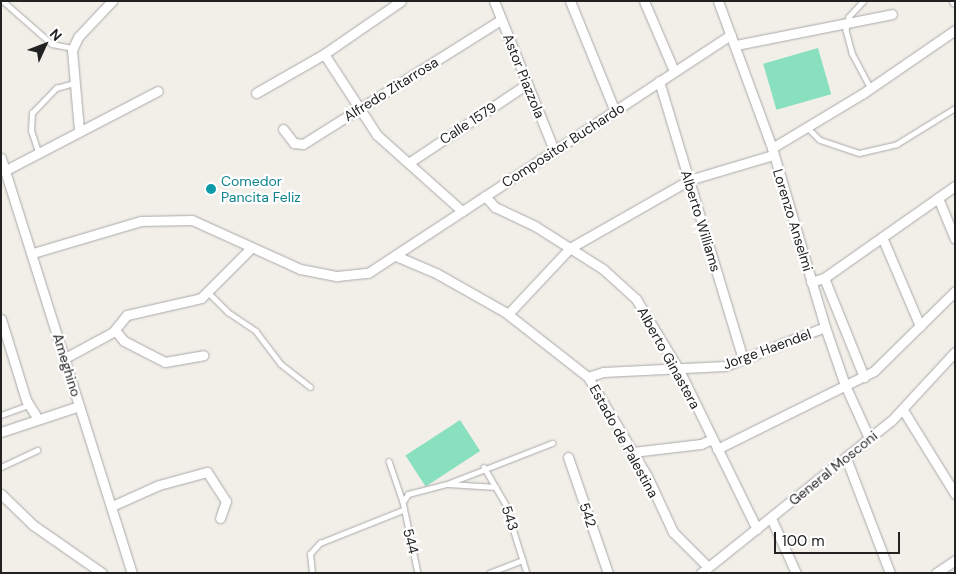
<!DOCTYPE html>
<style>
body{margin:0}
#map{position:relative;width:956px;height:574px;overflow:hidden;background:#f2efe9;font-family:"DM Sans",sans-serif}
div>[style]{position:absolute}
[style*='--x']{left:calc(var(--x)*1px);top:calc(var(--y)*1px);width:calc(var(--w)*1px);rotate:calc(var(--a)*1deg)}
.pitch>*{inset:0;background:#88e0be;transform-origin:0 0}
.roads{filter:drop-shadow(0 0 1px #a9a9a9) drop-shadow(0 0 1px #a9a9a9)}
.service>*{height:4.5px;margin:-2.25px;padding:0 2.25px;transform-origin:2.25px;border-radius:2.25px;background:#fff}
.minor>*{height:9px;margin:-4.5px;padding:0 4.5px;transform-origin:4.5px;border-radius:4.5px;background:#fff}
.dots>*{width:14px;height:14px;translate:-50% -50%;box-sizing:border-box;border:2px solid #fff;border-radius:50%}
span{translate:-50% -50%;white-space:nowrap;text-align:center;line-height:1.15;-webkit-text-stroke:4.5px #fff;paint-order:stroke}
.street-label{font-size:14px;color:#222}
.culture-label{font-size:14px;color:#0d838f}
.left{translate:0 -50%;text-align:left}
.frame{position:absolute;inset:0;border:2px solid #222;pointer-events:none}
.north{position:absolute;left:20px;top:20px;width:50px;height:50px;-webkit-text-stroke:4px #fff;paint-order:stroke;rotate:47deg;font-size:14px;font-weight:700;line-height:20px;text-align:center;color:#222}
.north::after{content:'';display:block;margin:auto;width:18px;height:22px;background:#222;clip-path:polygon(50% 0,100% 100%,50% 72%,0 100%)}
.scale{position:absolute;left:774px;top:532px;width:126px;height:22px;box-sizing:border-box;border:2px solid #222;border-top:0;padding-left:6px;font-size:15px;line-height:18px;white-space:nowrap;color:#222;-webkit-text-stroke:4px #fff;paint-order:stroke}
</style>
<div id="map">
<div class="pitch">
<div style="left:818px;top:48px;width:48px;height:57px;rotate:74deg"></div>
<div style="left:460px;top:420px;width:37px;height:65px;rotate:57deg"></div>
</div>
<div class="roads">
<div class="service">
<div style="--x:3;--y:1;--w:65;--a:41.3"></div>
<div style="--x:52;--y:44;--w:20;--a:11"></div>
<div style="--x:864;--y:1;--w:22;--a:133"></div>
<div style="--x:849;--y:17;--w:13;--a:103"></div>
<div style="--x:846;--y:30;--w:24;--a:75"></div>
<div style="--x:852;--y:53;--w:40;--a:62"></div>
<div style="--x:807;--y:127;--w:18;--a:45"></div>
<div style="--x:820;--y:140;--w:41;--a:18.4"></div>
<div style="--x:859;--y:153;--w:39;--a:-13"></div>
<div style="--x:897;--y:144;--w:68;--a:-31.8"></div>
<div style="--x:38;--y:152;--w:22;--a:-108"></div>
<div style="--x:31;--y:131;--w:18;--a:-87"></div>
<div style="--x:32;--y:113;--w:35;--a:-46"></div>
<div style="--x:56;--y:88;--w:20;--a:-15"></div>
<div style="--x:209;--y:293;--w:27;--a:45"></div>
<div style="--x:228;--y:312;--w:34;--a:34"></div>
<div style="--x:256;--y:331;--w:41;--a:52.9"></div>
<div style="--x:281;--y:364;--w:37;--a:38"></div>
<div style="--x:1;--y:415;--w:29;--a:-20"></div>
<div style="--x:389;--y:461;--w:43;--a:71.1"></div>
<div style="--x:403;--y:502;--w:73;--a:78.1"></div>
<div style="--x:1;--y:467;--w:40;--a:-25"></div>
<div style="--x:484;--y:467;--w:42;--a:59.7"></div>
<div style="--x:505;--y:503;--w:73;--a:72.6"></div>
<div style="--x:448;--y:484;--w:48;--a:3.6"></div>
<div style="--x:403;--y:502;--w:9;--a:-58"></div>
<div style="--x:408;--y:494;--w:40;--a:-14.4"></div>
<div style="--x:447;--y:484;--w:113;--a:-21.3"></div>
<div style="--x:312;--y:573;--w:19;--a:-96"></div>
<div style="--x:310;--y:554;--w:15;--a:-48"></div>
<div style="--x:320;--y:543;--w:89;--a:-21.7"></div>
<div style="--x:489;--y:573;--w:36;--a:-21"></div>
</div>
<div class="minor">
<div style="--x:494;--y:1;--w:161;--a:68.1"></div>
<div style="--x:570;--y:1;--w:119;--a:67.8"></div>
<div style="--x:644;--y:1;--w:76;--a:66.8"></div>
<div style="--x:718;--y:1;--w:157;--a:69.8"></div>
<div style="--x:772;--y:148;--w:187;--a:73.5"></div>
<div style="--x:825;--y:327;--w:61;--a:71"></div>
<div style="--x:845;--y:385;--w:58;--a:65.6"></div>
<div style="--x:954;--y:1;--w:1;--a:45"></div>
<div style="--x:736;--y:45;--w:159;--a:-11.2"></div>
<div style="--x:324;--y:54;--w:97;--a:56.8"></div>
<div style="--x:377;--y:135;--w:114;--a:41.8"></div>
<div style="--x:659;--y:81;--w:291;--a:73.2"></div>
<div style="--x:256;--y:93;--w:78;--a:-29.8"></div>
<div style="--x:324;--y:54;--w:93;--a:-34.5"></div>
<div style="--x:283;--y:129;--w:18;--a:52"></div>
<div style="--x:294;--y:143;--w:9;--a:6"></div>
<div style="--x:303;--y:144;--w:234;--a:-32.1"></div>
<div style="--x:79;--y:130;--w:80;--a:-95"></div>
<div style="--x:72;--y:50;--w:14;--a:-65"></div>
<div style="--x:78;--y:37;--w:50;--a:-46.6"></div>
<div style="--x:772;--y:148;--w:105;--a:-31"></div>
<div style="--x:862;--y:94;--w:113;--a:-34.5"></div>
<div style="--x:1;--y:158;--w:435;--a:72.5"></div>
<div style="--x:410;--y:162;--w:141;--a:-33.7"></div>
<div style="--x:6;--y:170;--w:171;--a:-27.5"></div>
<div style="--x:485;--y:196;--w:15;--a:48"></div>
<div style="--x:495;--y:207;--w:44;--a:25.4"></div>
<div style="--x:535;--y:226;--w:80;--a:32.3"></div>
<div style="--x:603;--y:269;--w:45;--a:42.3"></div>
<div style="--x:636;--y:299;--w:83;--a:58.8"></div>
<div style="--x:679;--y:370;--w:177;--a:63.9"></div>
<div style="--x:938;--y:198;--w:44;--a:67.5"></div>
<div style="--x:882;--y:237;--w:97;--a:66.9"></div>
<div style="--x:33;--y:253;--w:113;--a:-16.5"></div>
<div style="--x:141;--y:221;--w:51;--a:-1.1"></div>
<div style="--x:192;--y:220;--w:119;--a:24.4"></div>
<div style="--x:300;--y:269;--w:38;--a:11"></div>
<div style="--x:337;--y:276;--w:31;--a:-6"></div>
<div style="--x:368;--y:273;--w:434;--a:-33.3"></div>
<div style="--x:396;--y:256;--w:43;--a:23"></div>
<div style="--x:436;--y:273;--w:79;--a:29.5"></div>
<div style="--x:505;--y:312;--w:105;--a:38.1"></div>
<div style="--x:588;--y:377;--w:115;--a:59.2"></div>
<div style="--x:647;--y:476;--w:62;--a:65.1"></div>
<div style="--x:673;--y:532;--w:49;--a:45"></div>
<div style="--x:824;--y:278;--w:107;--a:68"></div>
<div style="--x:811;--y:282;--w:14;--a:-17"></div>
<div style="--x:824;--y:278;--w:160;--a:-35.1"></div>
<div style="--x:508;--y:314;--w:91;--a:-46.8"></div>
<div style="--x:570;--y:248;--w:137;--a:-29.7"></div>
<div style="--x:689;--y:180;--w:88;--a:-16.6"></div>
<div style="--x:1;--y:319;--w:85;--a:72.8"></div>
<div style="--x:26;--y:400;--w:22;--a:58"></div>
<div style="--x:115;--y:330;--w:14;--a:51"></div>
<div style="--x:124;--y:341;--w:46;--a:27.1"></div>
<div style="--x:165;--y:362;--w:39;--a:-10"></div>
<div style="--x:65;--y:358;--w:55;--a:-28.4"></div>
<div style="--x:113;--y:332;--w:22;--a:-51"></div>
<div style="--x:127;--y:315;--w:76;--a:-12.9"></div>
<div style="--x:201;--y:298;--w:71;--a:-45"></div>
<div style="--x:588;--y:377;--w:16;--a:-18"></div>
<div style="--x:603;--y:372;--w:122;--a:-2.8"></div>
<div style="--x:725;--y:366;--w:107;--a:-21.3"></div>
<div style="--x:903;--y:410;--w:99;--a:58.2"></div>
<div style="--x:1;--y:432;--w:82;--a:-18.4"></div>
<div style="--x:717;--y:449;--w:175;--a:-26.4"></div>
<div style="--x:874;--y:371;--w:114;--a:-44.6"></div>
<div style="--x:633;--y:452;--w:68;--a:-6.7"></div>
<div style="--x:701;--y:444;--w:12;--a:-24"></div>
<div style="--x:568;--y:457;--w:123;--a:71"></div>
<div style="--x:846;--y:458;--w:123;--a:69.1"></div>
<div style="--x:1;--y:494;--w:45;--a:44.1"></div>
<div style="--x:33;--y:525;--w:84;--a:34.8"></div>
<div style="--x:112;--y:506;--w:51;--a:-24.1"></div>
<div style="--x:159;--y:485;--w:50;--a:-15.2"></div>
<div style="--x:207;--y:472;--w:35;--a:57"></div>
<div style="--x:226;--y:501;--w:18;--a:109"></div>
<div style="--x:771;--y:518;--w:60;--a:65.6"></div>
<div style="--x:701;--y:573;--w:243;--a:-38.7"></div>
<div style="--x:891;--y:421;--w:94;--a:-47.2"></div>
<div style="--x:936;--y:573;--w:23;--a:-34"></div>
</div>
</div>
<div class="dots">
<div style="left:211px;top:189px;background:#0f9aa8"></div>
</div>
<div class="street-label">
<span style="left:524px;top:76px;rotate:68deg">Astor Piazzola</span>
<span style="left:391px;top:89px;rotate:-32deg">Alfredo Zitarrosa</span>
<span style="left:468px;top:123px;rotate:-33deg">Calle 1579</span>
<span style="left:563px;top:145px;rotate:-33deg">Compositor Buchardo</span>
<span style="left:793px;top:220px;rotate:73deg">Lorenzo Anselmi</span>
<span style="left:701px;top:221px;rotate:73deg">Alberto Williams</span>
<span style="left:767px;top:349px;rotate:-20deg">Jorge Haendel</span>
<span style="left:669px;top:358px;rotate:61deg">Alberto Ginastera</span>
<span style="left:67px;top:365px;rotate:73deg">Ameghino</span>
<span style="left:624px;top:441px;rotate:61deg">Estado de Palestina</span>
<span style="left:833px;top:468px;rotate:-39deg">General Mosconi</span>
<span style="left:588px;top:515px;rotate:71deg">542</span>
<span style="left:510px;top:518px;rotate:72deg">543</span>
<span style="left:411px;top:541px;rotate:75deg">544</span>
</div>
<div class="culture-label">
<span class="left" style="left:221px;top:189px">Comedor<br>Pancita Feliz</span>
</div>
<div class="frame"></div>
<div class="north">N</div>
<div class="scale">100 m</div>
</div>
